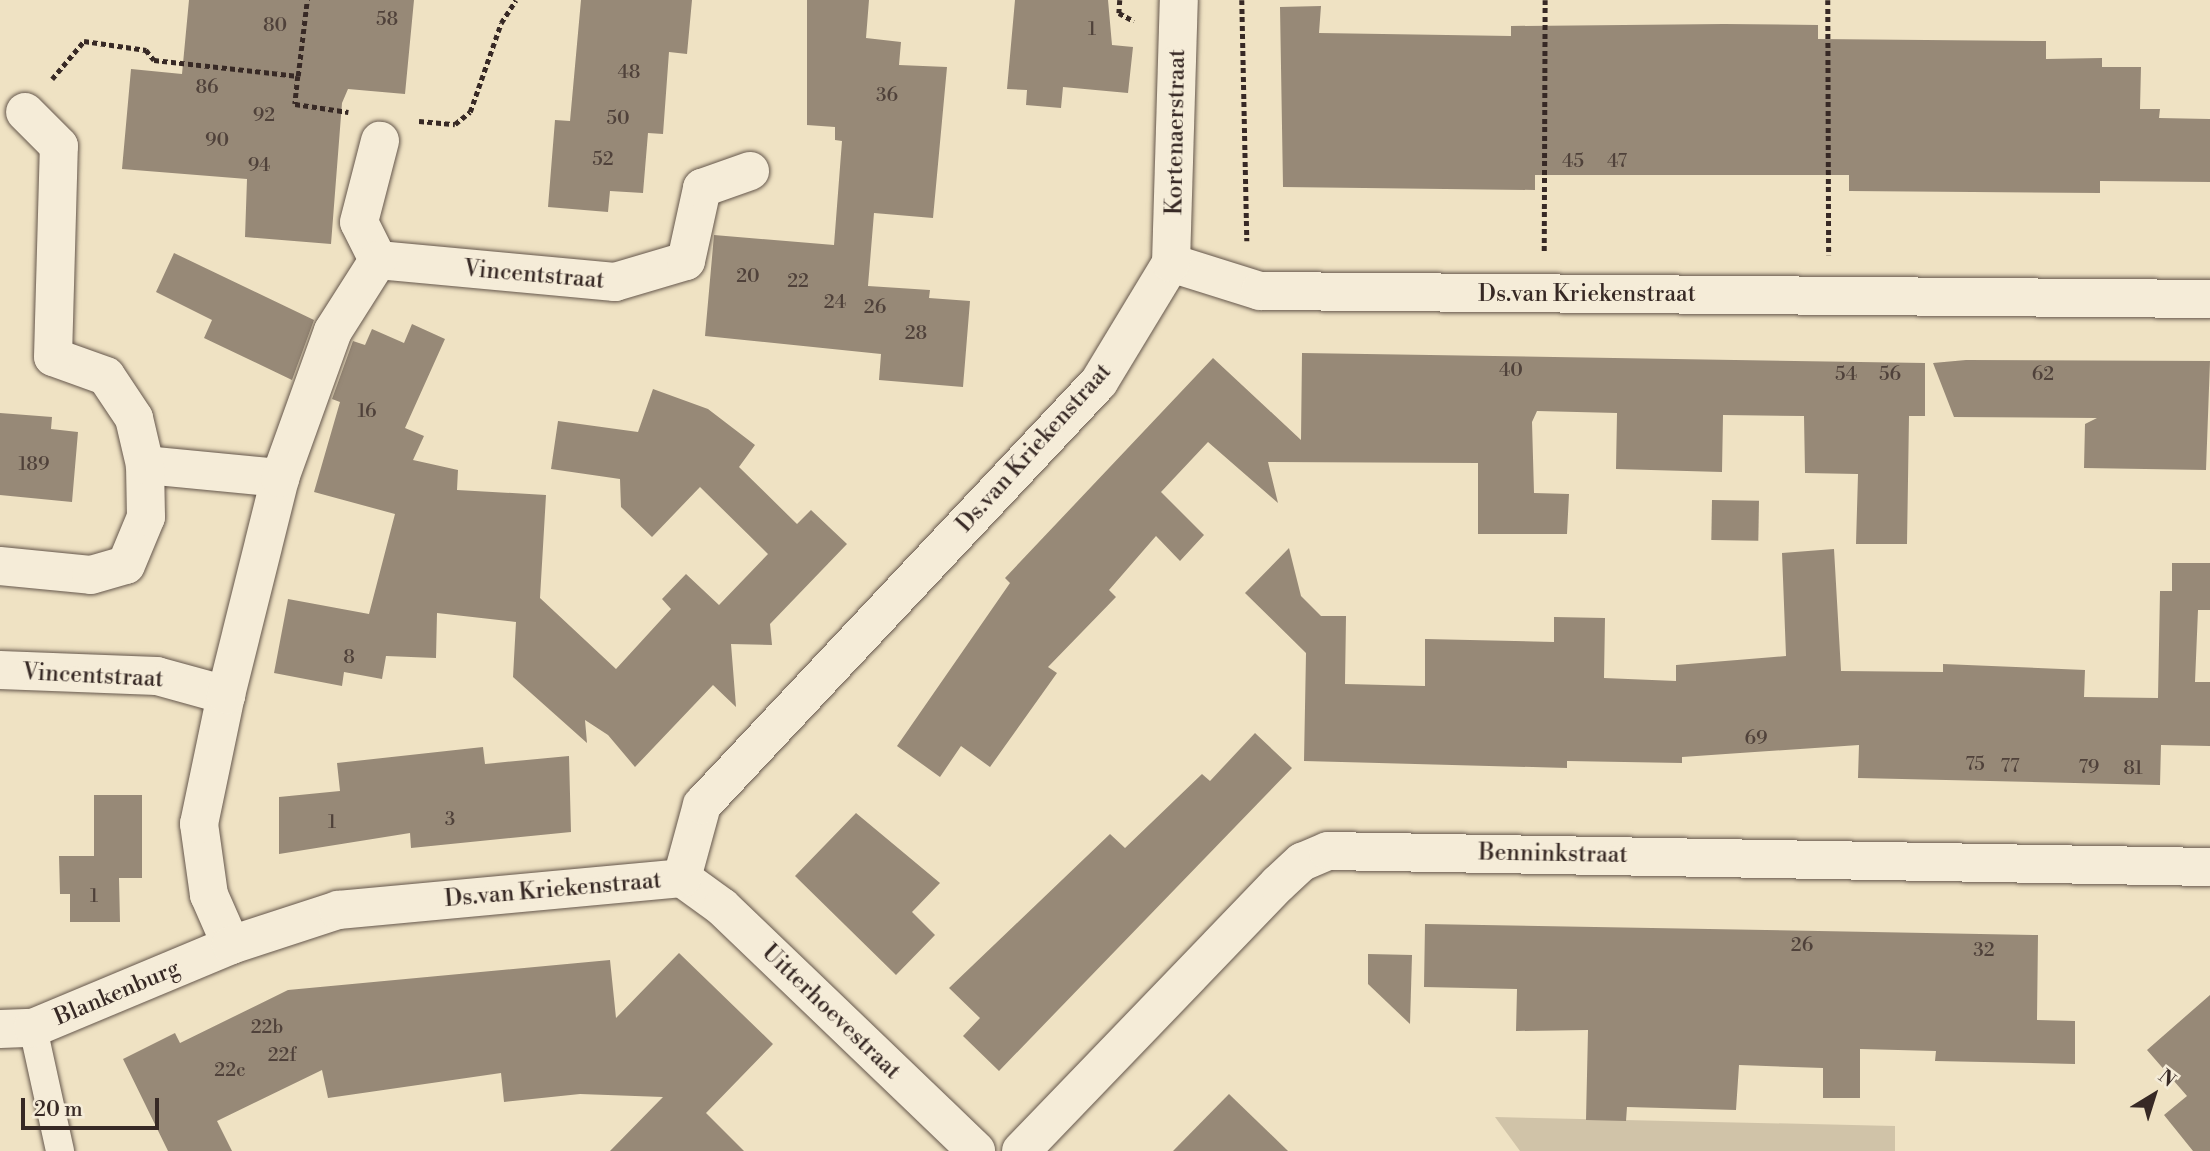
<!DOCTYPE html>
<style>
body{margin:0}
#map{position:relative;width:2210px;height:1151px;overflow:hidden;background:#efe2c3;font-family:"Libre Bodoni",serif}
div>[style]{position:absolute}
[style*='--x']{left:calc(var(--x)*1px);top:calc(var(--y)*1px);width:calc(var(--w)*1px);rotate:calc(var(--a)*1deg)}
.green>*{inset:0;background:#d0c3a8}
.building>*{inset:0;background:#978977;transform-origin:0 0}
.path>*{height:4.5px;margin-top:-2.25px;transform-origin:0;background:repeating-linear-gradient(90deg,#372925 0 5px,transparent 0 8.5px)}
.roads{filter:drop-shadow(0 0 2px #65574c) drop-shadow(0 0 2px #65574c)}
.service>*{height:28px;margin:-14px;padding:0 14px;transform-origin:14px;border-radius:14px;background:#f5ecd8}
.minor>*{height:38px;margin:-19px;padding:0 19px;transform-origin:19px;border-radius:19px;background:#f5ecd8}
span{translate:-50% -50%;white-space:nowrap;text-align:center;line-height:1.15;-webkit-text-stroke:7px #f5ecd8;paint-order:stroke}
.number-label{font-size:19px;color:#4f413a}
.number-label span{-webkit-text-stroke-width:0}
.street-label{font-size:23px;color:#372925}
.north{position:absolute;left:2119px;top:1060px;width:70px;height:70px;-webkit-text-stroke:5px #f5ecd8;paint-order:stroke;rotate:38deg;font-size:19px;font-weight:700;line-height:28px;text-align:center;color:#372925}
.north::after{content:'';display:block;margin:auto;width:24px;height:32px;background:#372925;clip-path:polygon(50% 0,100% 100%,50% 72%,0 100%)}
.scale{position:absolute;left:21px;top:1098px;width:138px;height:32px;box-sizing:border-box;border:4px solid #372925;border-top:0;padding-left:9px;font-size:21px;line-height:24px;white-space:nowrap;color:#372925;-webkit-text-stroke:5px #f5ecd8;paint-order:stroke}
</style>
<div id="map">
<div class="green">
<div style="clip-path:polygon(1495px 1117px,1895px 1126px,1895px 1151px,1520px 1151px)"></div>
</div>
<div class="building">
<div style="clip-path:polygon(189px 0,414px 0,405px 94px,348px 89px,342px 103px,331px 244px,245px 237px,247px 179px,122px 169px,131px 69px,182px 74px)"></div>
<div style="clip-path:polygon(581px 0,692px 0,687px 54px,669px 52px,663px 134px,648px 133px,643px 193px,610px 191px,608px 212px,548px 207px,555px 120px,570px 121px)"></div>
<div style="clip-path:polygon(807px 0,869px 0,866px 38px,901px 42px,899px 65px,947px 67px,933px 218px,874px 213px,868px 286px,930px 290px,929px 298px,970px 301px,963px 387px,879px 380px,881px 354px,705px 336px,714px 235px,834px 245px,842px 141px,835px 140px,835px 127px,807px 125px)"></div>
<div style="clip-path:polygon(1015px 0,1108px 0,1112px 45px,1133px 47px,1128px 93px,1063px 87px,1061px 108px,1026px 105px,1027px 90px,1007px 89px)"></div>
<div style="clip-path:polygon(1321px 6px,1319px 33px,1511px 36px,1511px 26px,1724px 24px,1818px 25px,1818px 39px,2046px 41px,2046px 59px,2102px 58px,2102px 67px,2141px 67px,2140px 109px,2160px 109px,2159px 118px,2210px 119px,2210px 182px,2100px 181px,2100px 193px,1849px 191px,1849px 175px,1535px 175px,1535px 190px,1283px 187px,1280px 7px)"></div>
<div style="clip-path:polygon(174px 253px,314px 320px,292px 380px,204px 338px,212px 320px,156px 292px)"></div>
<div style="clip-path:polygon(412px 324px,445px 339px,405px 428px,424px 436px,413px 460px,458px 470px,457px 490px,546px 495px,540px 598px,616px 669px,671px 609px,662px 599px,686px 574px,719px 605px,768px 554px,700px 487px,652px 537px,621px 507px,620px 479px,551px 469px,558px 421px,638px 432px,653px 389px,708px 409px,755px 445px,739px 467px,797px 524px,811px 510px,847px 544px,770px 624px,772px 645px,731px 644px,736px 707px,713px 685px,635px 767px,608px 735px,585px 720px,587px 743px,513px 677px,516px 622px,437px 613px,436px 658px,386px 656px,382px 679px,344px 672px,342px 686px,274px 673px,288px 599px,369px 614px,395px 514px,314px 492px,340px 402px,332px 399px,353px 341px,365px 345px,372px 329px,404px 343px)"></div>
<div style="clip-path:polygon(1302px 353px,1925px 363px,1925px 416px,1909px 416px,1907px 544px,1856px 544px,1858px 474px,1805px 473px,1804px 416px,1723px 415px,1722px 472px,1616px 469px,1617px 413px,1537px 411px,1532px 422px,1534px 493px,1569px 494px,1567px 534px,1478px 534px,1478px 463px,1268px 462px,1278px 503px,1208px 442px,1161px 492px,1204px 535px,1180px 561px,1156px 536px,1109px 590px,1116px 597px,1048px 667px,1057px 673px,990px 767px,961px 746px,940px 777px,897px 746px,1010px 583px,1005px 578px,1213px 358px,1301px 440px)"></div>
<div style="clip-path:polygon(1966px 360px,2210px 361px,2206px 470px,2084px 468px,2085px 424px,2097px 418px,1954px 417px,1933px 363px)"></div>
<div style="clip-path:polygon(0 413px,52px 417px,51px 429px,78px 432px,72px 502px,0 495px)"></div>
<div style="left:1712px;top:500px;width:47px;height:40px;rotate:1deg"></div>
<div style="clip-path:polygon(1289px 548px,1301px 596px,1321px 616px,1346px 616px,1345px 684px,1425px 686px,1425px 639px,1554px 642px,1554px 617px,1605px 618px,1604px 678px,1676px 681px,1676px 665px,1786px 656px,1782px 553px,1834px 549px,1841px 671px,1943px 672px,1943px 664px,2085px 670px,2084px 697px,2158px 698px,2160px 591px,2172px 591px,2172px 563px,2210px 563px,2210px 610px,2198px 610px,2195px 682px,2210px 682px,2210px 746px,2161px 745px,2160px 785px,1858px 778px,1859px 745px,1682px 757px,1682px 763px,1567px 761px,1567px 768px,1304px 761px,1306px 653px,1245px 593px)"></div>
<div style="clip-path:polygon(1255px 733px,1292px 768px,999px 1071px,963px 1036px,980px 1018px,949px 988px,1110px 834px,1125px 848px,1202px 774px,1210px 781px)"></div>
<div style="clip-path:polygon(483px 747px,485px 764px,569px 756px,571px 832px,411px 848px,410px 833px,279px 854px,279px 797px,340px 791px,337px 763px)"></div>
<div style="clip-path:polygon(94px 795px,142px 795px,142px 878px,119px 878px,120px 922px,70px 922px,70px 894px,60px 894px,59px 856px,94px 856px)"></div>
<div style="clip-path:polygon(856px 813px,940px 883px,912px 912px,935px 935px,896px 975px,795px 876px)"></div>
<div style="clip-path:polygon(1425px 924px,2038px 935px,2037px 1020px,2075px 1021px,2075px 1064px,1935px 1061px,1936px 1051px,1860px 1049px,1860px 1098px,1823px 1098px,1823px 1068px,1739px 1065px,1736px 1110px,1627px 1107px,1626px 1121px,1586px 1120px,1588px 1030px,1516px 1031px,1517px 989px,1424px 987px)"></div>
<div style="clip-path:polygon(679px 953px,773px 1044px,706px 1113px,744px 1151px,610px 1151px,663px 1097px,580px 1094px,504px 1102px,501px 1073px,328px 1098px,322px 1070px,217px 1121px,232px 1151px,168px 1151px,123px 1059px,175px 1033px,180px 1043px,288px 990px,610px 960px,616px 1018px)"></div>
<div style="clip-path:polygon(1368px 954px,1412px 955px,1410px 1024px,1368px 984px)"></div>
<div style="clip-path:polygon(2210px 995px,2210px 1151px,2193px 1151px,2164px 1115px,2187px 1096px,2147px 1050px)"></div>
<div style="clip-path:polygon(1229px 1094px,1288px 1151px,1173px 1151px)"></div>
</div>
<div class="path">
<div style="--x:1120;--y:0;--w:13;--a:94"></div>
<div style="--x:1119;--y:13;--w:17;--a:28"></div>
<div style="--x:1242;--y:0;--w:241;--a:88.8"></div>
<div style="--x:1828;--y:0;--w:255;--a:89.8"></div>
<div style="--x:298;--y:76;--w:77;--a:-83.2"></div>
<div style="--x:52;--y:79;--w:50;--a:-49.9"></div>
<div style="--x:84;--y:41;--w:63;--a:8.3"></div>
<div style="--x:146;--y:50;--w:13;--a:51"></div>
<div style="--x:154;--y:60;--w:145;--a:6.3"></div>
<div style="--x:298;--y:76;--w:28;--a:96"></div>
<div style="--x:295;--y:104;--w:54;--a:8.6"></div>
<div style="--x:419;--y:121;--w:36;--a:5"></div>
<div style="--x:455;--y:124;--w:19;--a:-39"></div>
<div style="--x:470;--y:112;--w:94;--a:-70.8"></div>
<div style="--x:501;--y:23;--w:27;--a:-57"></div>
<div style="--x:1544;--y:251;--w:251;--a:-89.8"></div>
</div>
<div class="roads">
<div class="service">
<div style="--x:33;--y:1028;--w:126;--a:77.6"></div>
</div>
<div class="minor">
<div style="--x:378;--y:260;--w:238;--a:5.3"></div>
<div style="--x:615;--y:282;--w:74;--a:-16.5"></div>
<div style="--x:686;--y:261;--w:75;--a:-77.6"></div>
<div style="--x:702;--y:188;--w:51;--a:-19.5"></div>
<div style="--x:378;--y:260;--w:42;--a:-116.6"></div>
<div style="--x:359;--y:222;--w:84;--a:-75.5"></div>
<div style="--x:1171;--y:263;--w:93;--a:17.5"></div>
<div style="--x:1260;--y:291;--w:950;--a:0.48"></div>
<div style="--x:145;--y:465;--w:136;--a:5.5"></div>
<div style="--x:0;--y:566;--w:91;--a:5.6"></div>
<div style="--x:91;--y:575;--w:36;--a:-16"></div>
<div style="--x:126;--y:565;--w:52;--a:-67.4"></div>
<div style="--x:146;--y:517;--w:52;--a:-91.1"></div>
<div style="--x:145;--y:465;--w:48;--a:-103.2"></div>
<div style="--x:134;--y:418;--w:50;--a:-123.7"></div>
<div style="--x:106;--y:376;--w:56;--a:-160.3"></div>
<div style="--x:53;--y:357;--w:211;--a:-88.4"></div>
<div style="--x:59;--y:146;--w:48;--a:-135"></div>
<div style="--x:0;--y:670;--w:157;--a:2.2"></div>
<div style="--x:157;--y:676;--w:72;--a:15.4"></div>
<div style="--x:682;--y:878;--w:49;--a:35.9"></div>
<div style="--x:722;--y:907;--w:352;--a:43.8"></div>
<div style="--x:231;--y:945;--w:55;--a:-113.7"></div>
<div style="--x:209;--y:895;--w:72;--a:-98"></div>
<div style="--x:199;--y:824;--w:132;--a:-78.2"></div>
<div style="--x:226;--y:695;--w:224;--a:-76"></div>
<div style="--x:280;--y:478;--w:156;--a:-70.2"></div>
<div style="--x:333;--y:331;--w:84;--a:-57.6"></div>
<div style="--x:0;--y:1029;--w:33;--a:-2"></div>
<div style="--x:33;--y:1028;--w:215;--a:-22.7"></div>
<div style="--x:231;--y:945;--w:113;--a:-18.1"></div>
<div style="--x:338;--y:910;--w:345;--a:-5.3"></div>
<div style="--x:682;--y:878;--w:76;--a:-74.7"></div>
<div style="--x:702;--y:805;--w:580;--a:-46.82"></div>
<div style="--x:1099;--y:382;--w:139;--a:-58.8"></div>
<div style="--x:1171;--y:263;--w:263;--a:-88.3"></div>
<div style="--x:1021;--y:1151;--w:371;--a:-46.1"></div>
<div style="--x:1278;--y:884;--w:33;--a:-43"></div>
<div style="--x:1302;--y:862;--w:28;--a:-23"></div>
<div style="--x:1328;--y:851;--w:882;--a:1.04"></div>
</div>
</div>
<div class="number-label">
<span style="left:387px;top:20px">58</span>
<span style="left:275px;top:26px">80</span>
<span style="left:1092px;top:30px">1</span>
<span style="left:629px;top:73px">48</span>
<span style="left:207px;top:88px">86</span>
<span style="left:887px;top:96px">36</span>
<span style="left:264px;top:116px">92</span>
<span style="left:618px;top:119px">50</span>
<span style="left:217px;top:141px">90</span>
<span style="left:603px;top:160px">52</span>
<span style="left:1573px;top:162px">45</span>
<span style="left:1617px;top:162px">47</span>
<span style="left:259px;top:166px">94</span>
<span style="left:748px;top:277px">20</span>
<span style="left:798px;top:282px">22</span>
<span style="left:835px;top:303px">24</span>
<span style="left:875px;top:308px">26</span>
<span style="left:916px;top:334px">28</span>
<span style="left:1511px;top:371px">40</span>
<span style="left:1846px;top:375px">54</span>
<span style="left:1890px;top:375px">56</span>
<span style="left:2043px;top:375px">62</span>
<span style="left:367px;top:412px">16</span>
<span style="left:34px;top:465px">189</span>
<span style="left:349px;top:658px">8</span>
<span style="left:1756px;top:739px">69</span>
<span style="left:1975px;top:765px">75</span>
<span style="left:2010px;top:767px">77</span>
<span style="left:2089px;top:768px">79</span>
<span style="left:2133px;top:769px">81</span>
<span style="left:450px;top:820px">3</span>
<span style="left:332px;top:823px">1</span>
<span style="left:94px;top:897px">1</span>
<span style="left:1802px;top:946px">26</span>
<span style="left:1984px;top:951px">32</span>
<span style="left:267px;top:1028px">22b</span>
<span style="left:282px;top:1056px">22f</span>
<span style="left:230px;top:1071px">22c</span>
</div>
<div class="street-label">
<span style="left:1176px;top:132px;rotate:-89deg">Kortenaerstraat</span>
<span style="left:534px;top:275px;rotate:5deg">Vincentstraat</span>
<span style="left:1587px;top:294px">Ds.van Kriekenstraat</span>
<span style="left:1034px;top:448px;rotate:-48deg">Ds.van Kriekenstraat</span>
<span style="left:93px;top:676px;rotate:3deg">Vincentstraat</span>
<span style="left:1553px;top:854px;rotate:1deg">Benninkstraat</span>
<span style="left:553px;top:890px;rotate:-5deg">Ds.van Kriekenstraat</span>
<span style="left:117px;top:993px;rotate:-23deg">Blankenburg</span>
<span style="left:831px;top:1012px;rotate:44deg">Uitterhoevestraat</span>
</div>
<div class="north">N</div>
<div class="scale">20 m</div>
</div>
